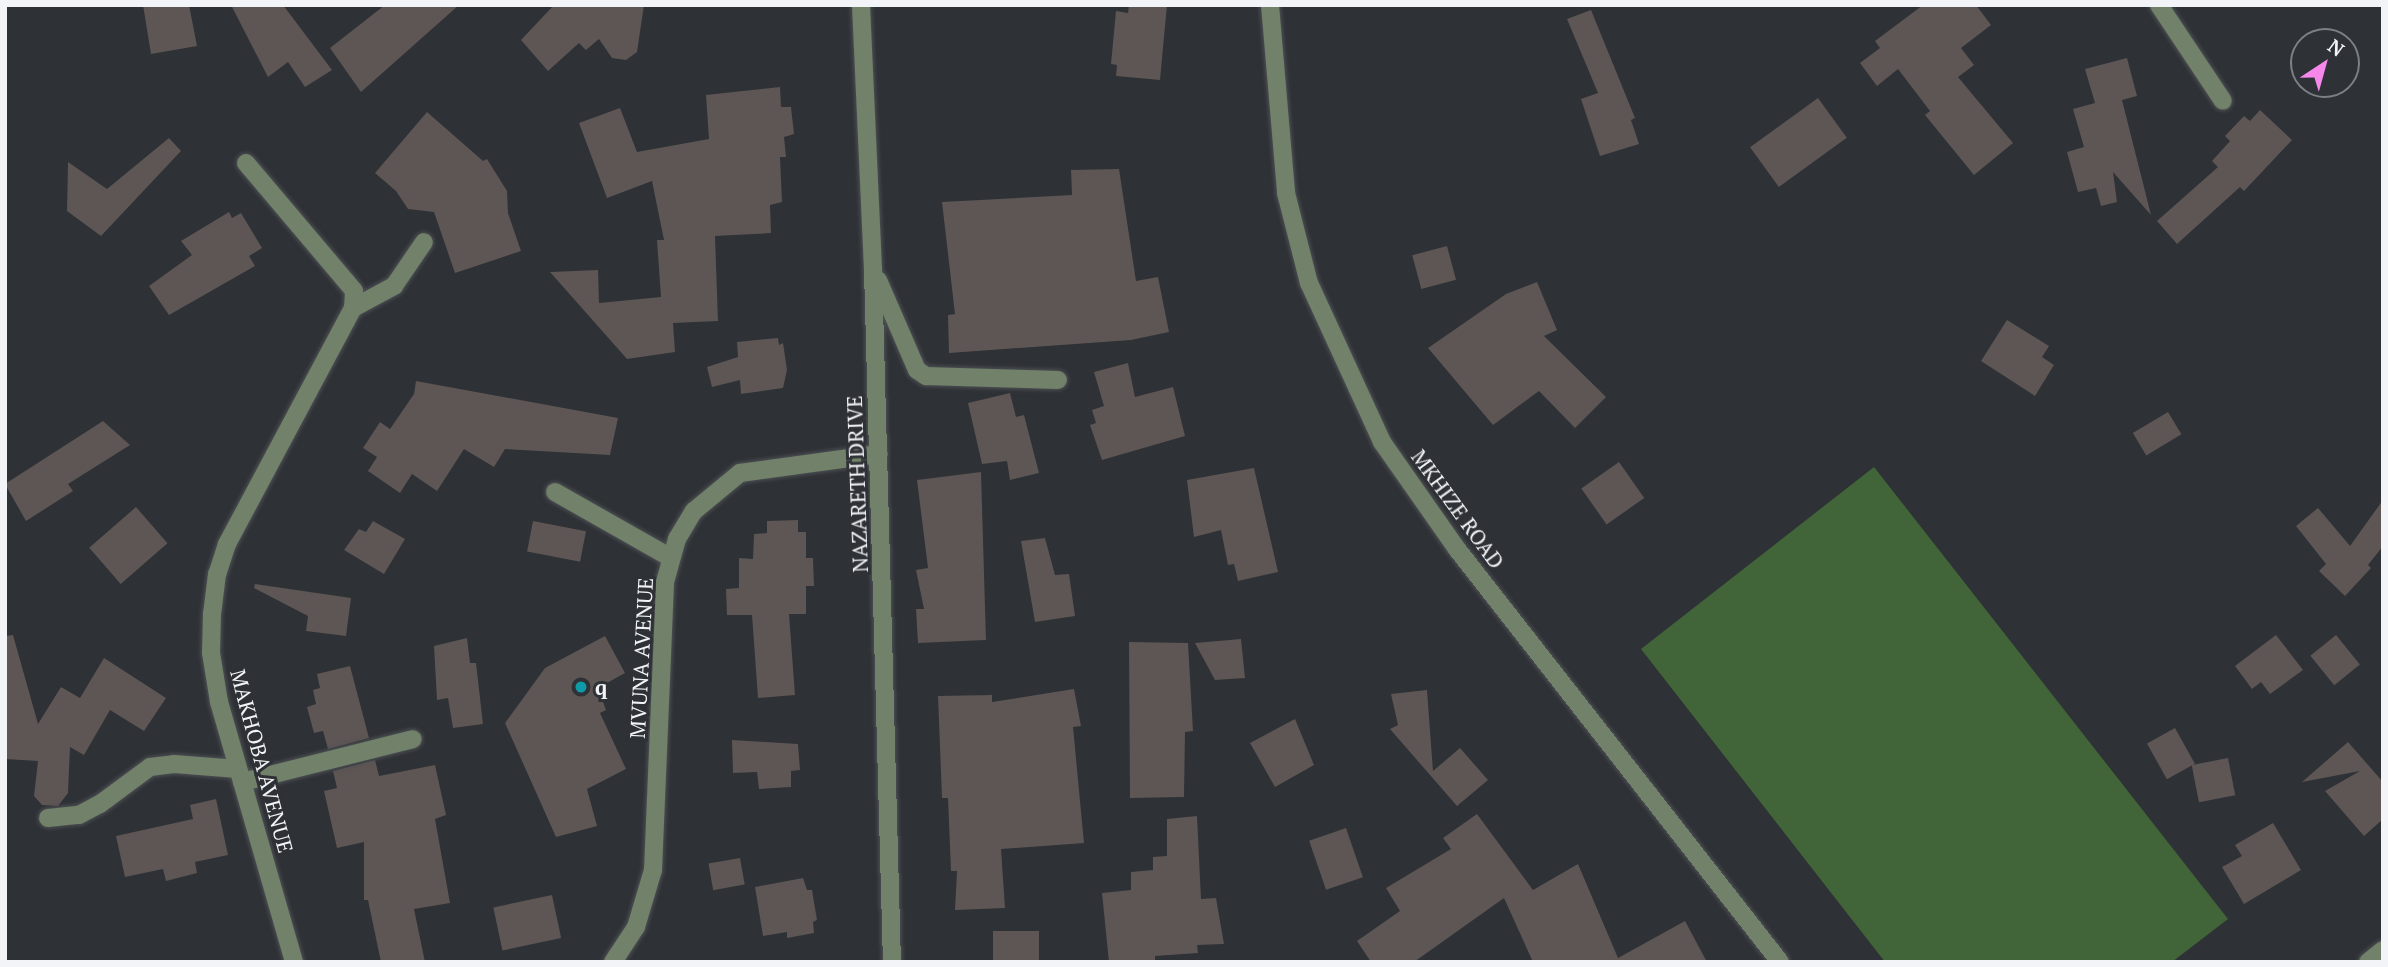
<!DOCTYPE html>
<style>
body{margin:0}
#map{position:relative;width:2388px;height:967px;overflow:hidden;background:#2e3135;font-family:"PT Serif",serif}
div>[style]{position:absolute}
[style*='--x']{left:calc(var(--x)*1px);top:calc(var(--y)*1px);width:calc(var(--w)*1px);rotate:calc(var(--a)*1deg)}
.green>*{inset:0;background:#426439}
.building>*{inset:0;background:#5d5654;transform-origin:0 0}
.roads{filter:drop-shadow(0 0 2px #4d5054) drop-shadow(0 0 2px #4d5054)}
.minor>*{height:18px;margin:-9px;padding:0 9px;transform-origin:9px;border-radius:9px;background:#72816a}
.dots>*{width:19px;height:19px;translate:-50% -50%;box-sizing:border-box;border:4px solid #2e3135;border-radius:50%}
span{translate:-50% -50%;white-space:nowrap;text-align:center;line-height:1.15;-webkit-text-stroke:6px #2e3135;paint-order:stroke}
.street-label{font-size:21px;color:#f2f4f7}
.poi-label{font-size:21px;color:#f2f4f7;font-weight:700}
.left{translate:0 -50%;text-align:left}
.frame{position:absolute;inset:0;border:7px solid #f2f4f7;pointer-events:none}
.north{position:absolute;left:2290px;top:28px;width:70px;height:70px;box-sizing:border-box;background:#2e3135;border:2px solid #7c7f83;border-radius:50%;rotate:36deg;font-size:19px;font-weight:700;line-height:28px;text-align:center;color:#f2f4f7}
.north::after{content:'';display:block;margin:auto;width:24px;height:32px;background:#f788eb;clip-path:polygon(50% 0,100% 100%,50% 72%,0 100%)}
</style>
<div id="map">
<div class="green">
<div style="clip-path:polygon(1874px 467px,2228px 919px,2172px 962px,1885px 962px,1641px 649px)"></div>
</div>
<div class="building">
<div style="clip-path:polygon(143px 5px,189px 5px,197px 46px,151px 54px)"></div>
<div style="clip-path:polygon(231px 5px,283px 5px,332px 70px,305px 87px,288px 62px,268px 77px)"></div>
<div style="clip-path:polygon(385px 5px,459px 5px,361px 92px,330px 48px)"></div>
<div style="clip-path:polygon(554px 5px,644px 5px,637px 52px,626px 60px,612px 58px,599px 39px,586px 50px,579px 43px,548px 71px,521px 40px)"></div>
<div style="clip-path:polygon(1129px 5px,1167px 5px,1160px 80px,1116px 76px,1117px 65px,1111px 64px,1116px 11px,1128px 13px)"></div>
<div style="clip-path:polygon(1923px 5px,1976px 5px,1991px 25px,1961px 48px,1974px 65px,1958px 77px,2013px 143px,1974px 175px,1925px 115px,1930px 111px,1898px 69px,1877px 86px,1860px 63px,1880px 48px,1875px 41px)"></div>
<div style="clip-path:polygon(1591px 10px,1635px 118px,1631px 120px,1639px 144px,1600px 156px,1581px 99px,1598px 93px,1567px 19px)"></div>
<div style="clip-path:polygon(2127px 58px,2137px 96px,2122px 100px,2151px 215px,2113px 172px,2117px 202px,2101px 206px,2096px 188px,2078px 192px,2067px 152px,2084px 147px,2073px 109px,2095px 103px,2085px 69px)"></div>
<div style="clip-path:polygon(780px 87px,781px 107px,791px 107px,794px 134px,784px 137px,786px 157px,780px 157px,782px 202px,770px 205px,771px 233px,715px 236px,718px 321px,673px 323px,675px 352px,627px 359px,550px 272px,598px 270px,599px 303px,661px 297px,657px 240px,664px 240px,652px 181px,607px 198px,579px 123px,620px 108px,637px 152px,709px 139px,706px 95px)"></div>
<div style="left:1818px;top:98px;width:49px;height:84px;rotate:54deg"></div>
<div style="clip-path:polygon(2260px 110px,2292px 140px,2244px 191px,2240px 187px,2177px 244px,2157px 221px,2218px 167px,2212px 161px,2230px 141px,2225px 136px,2244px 116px,2250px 121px)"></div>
<div style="clip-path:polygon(427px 112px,483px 161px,487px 159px,507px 191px,508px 213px,521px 251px,455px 273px,434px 212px,408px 209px,396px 191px,375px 173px)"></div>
<div style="clip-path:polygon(169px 138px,181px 151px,101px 236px,67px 211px,68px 162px,107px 189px)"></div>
<div style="clip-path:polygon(1119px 169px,1136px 281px,1158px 277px,1169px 332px,1131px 340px,949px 353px,948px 315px,955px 314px,942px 202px,1072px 195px,1071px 170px)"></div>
<div style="clip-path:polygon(229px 212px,232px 218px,241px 213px,262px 248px,249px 256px,255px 266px,169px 315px,149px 286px,192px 255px,181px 241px)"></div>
<div style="left:1447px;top:246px;width:35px;height:36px;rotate:75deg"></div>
<div style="clip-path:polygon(1537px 282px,1557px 330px,1544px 336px,1606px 397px,1575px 428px,1539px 391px,1493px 425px,1428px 348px,1506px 294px)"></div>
<div style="clip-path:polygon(2007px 320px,2049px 346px,2042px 357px,2054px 365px,2035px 396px,1981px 361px)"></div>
<div style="clip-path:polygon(778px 338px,779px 345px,783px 343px,787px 370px,783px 388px,741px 394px,740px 380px,712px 387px,707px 367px,738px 357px,737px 342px)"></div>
<div style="clip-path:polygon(1128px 363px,1135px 397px,1173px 387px,1185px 436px,1102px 460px,1090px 425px,1096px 423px,1092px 410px,1104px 406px,1094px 372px)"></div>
<div style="clip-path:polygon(416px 381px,618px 418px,610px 455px,505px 449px,494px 467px,464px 449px,437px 491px,412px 474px,400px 493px,368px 471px,377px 457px,363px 448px,380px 422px,390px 429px,414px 394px)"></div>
<div style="clip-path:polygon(1010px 393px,1016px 417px,1024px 415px,1039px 473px,1010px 480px,1007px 461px,982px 464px,968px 403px)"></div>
<div style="left:2168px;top:412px;width:26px;height:41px;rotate:59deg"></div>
<div style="clip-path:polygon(103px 421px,130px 445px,68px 484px,73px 491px,26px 521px,5px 484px)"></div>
<div style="left:1619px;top:462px;width:44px;height:46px;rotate:55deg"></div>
<div style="clip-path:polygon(1254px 468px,1278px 572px,1238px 581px,1234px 564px,1228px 565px,1221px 530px,1194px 537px,1187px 480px)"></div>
<div style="clip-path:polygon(981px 472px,986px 640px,918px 643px,916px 609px,924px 609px,916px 570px,928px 568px,917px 480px)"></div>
<div style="clip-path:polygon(2383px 500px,2383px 546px,2368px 565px,2371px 568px,2345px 596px,2319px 571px,2326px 564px,2296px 526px,2318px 508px,2350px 546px)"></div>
<div style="left:136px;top:507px;width:48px;height:62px;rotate:49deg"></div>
<div style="clip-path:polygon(798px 520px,798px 532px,806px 532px,806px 558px,813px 558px,814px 586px,806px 586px,806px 614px,789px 614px,795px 695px,758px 698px,752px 615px,727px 615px,726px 589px,739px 588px,739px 558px,753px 559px,754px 534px,767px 533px,767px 521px)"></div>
<div style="clip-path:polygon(373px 521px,405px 539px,384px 574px,344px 550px,359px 529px,366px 532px)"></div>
<div style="left:533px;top:521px;width:54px;height:31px;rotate:11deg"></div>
<div style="clip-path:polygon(1045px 538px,1055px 575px,1069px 574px,1075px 616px,1035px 622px,1021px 541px)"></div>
<div style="clip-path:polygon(255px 584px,351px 598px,346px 636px,306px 631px,308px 616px,254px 588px)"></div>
<div style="clip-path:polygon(13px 635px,38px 724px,61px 687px,80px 698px,104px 658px,166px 698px,144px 731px,110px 710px,84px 755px,70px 747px,68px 793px,58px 806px,42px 805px,34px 796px,38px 761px,5px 759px,5px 636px)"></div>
<div style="clip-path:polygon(2276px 635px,2303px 670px,2270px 694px,2261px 682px,2252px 689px,2235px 666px)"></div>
<div style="left:2336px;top:635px;width:38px;height:33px;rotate:51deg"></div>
<div style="clip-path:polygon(605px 636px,625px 673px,598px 688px,606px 710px,600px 713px,626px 769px,587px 789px,597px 826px,556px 837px,505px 723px,545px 668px)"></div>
<div style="clip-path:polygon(467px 638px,470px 663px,476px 663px,483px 724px,453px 728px,448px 698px,437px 700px,434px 646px)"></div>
<div style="clip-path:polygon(1241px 639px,1245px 678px,1215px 680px,1195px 643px)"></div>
<div style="clip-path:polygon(1129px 642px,1188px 643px,1193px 731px,1185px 732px,1184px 797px,1130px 798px)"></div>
<div style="clip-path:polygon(350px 666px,369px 738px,328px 749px,323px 731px,314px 733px,307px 707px,316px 704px,313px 690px,320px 688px,317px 674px)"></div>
<div style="clip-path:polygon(1074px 689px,1081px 726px,1073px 727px,1084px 843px,1001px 849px,1005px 908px,955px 910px,957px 871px,951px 871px,948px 798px,942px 798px,938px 696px,992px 695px,992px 702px)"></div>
<div style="clip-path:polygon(1427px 690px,1433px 771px,1460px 748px,1488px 780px,1457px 806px,1390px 729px,1398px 725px,1391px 694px)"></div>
<div style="clip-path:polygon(1295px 719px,1314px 765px,1275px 787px,1250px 743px)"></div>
<div style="left:2175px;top:728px;width:41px;height:32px;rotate:61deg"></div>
<div style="clip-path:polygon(732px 740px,798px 744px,800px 770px,791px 771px,791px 787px,759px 789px,757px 772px,733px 773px)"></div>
<div style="clip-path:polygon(2348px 742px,2383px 782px,2383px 819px,2364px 836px,2325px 791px,2360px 771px,2302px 782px)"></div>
<div style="left:2228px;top:758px;width:38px;height:37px;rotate:79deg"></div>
<div style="clip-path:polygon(375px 760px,379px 776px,435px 765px,446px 815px,435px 819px,450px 903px,414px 909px,425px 962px,381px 962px,368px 900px,364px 900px,364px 842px,337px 848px,324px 791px,337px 788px,333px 771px)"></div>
<div style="clip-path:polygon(216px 799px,228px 855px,195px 862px,197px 873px,166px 881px,163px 869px,125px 877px,116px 836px,193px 819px,190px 805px)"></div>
<div style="clip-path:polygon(1477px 814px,1533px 890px,1578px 864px,1618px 958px,1685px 921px,1707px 962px,1533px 962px,1504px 898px,1414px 962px,1371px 962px,1357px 941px,1400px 911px,1386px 888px,1451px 849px,1443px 838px)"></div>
<div style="clip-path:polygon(1197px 816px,1201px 899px,1216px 898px,1224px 944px,1197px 945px,1198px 953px,1155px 956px,1155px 962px,1109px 962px,1102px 893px,1131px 890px,1131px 872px,1153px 870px,1153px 857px,1167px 856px,1167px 819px)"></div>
<div style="clip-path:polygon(2273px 823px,2301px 870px,2244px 904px,2222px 867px,2242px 856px,2235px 845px)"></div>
<div style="left:1346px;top:828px;width:52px;height:39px;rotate:71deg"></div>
<div style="left:740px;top:858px;width:27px;height:32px;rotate:80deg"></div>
<div style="clip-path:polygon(803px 878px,807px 890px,812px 890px,817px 920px,813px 922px,814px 933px,787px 938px,787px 932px,763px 936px,755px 887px)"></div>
<div style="left:552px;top:895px;width:44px;height:60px;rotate:78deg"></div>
<div style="left:993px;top:931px;width:46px;height:31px"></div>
</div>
<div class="roads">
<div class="minor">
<div style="--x:861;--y:5;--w:265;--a:87.4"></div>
<div style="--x:873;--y:270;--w:692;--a:88.43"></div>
<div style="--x:1270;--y:5;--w:189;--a:85.1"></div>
<div style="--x:1286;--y:193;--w:93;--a:75.7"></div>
<div style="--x:1309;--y:283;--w:175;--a:65.3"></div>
<div style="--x:1382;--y:442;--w:131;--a:55"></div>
<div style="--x:1457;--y:549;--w:524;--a:51.97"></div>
<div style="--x:2159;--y:5;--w:115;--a:56.3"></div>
<div style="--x:246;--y:163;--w:167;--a:49.8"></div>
<div style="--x:354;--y:291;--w:17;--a:93"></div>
<div style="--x:353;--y:308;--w:268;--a:118.1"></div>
<div style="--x:227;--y:544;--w:32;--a:108"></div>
<div style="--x:217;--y:574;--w:39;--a:97"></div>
<div style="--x:212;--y:613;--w:40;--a:91.4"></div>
<div style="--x:211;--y:653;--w:50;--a:80.7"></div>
<div style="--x:219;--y:702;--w:271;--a:73.9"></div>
<div style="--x:878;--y:280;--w:98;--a:66.6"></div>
<div style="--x:917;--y:370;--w:11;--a:34"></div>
<div style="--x:926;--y:376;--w:132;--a:1.7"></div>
<div style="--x:353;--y:308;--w:47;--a:-28.2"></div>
<div style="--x:394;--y:286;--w:53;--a:-55.7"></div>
<div style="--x:555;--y:492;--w:133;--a:29.6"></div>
<div style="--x:242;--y:782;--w:176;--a:-14.1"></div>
<div style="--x:48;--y:818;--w:31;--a:-6"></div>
<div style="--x:79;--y:815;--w:24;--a:-28"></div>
<div style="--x:100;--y:804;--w:62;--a:-36.5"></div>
<div style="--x:150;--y:767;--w:24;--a:-7"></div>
<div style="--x:174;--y:764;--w:64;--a:4.5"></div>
<div style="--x:613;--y:962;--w:42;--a:-56.7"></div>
<div style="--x:636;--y:927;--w:59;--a:-73.4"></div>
<div style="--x:653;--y:870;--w:288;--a:-87.6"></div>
<div style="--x:665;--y:582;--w:45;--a:-74.4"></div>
<div style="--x:677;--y:539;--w:33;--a:-59"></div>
<div style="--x:694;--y:511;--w:60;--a:-39.6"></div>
<div style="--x:740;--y:473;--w:140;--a:-7.8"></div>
<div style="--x:2368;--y:962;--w:19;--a:-39"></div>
</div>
</div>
<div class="dots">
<div style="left:581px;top:687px;background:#0f9aa8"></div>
</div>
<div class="street-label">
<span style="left:857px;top:484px;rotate:-92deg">NAZARETH DRIVE</span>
<span style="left:1458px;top:509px;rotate:54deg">MKHIZE ROAD</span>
<span style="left:641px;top:658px;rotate:-87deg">MVUNA AVENUE</span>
<span style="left:262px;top:761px;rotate:75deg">MAKHOBA AVENUE</span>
</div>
<div class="poi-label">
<span class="left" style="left:595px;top:687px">q</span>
</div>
<div class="frame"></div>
<div class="north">N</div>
</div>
